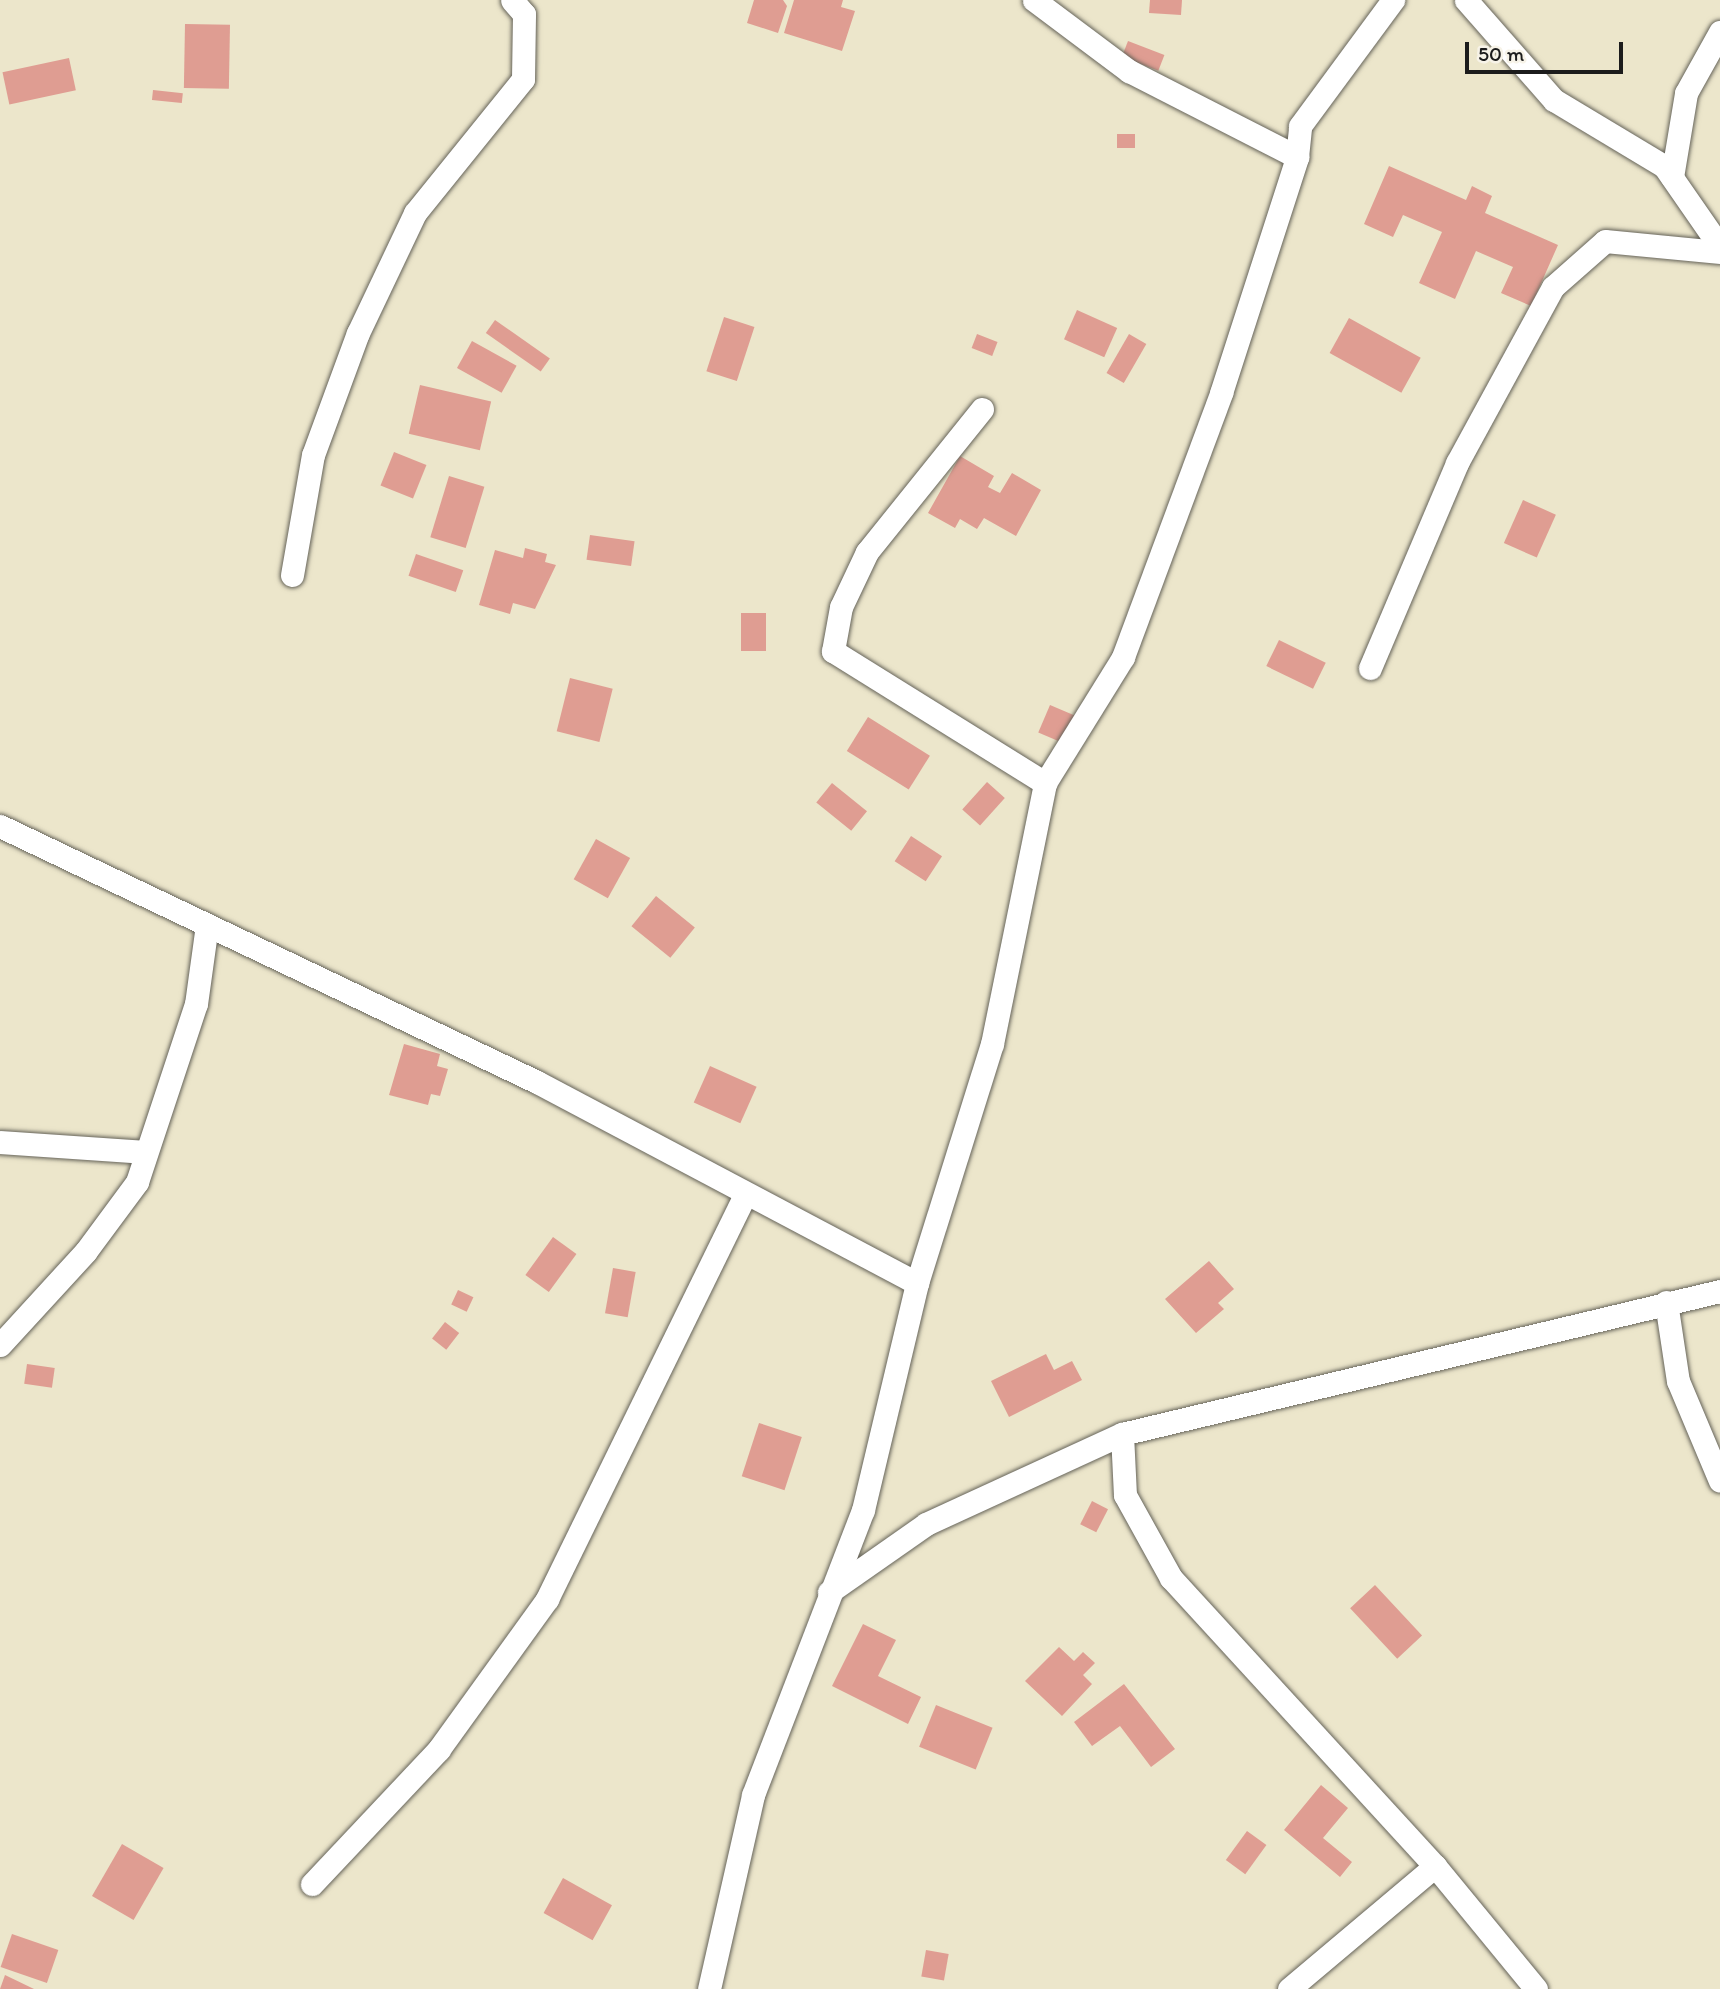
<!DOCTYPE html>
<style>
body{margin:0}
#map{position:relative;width:1720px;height:1989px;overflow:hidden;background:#ece6cb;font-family:Itim,sans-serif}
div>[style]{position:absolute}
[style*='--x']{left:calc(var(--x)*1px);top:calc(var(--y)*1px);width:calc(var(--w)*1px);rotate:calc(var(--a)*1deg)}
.building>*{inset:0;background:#df9d92;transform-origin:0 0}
.roads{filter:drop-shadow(0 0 2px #656359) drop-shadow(0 0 2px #656359)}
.minor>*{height:23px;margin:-11.5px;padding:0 11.5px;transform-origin:11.5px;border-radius:11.5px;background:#fff}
span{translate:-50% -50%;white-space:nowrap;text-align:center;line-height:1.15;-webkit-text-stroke:7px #f7f3e8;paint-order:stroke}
.scale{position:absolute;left:1465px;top:42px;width:158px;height:32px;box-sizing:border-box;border:4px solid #1c1c1c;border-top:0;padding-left:9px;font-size:21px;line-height:24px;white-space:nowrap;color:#1c1c1c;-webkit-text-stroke:5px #f7f3e8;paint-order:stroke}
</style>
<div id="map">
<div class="building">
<div style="clip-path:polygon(754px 0,783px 0,787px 6px,778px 33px,747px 23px)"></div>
<div style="clip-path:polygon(794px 0,843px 0,841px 7px,855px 11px,842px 51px,784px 33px)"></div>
<div style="clip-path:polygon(1150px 0,1182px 0,1181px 15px,1149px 13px)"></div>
<div style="left:185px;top:24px;width:45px;height:64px;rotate:1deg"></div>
<div style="left:1128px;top:41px;width:39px;height:17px;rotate:21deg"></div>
<div style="left:69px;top:58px;width:33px;height:68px;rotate:78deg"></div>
<div style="left:153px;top:90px;width:30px;height:10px;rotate:6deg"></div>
<div style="left:1117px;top:134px;width:18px;height:14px"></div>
<div style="clip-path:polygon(1389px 166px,1466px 200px,1472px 186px,1492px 196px,1485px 213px,1558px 245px,1531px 306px,1501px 293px,1513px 267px,1476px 251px,1455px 299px,1419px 283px,1442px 232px,1403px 215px,1393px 237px,1364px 224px)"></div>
<div style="left:1077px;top:310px;width:44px;height:32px;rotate:24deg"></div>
<div style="left:724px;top:317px;width:32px;height:57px;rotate:18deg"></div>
<div style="left:1349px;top:318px;width:82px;height:40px;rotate:29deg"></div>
<div style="left:495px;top:320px;width:67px;height:16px;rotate:35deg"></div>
<div style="left:977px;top:334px;width:22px;height:15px;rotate:21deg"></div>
<div style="left:1129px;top:334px;width:20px;height:45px;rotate:30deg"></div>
<div style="left:472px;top:341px;width:51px;height:31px;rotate:29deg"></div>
<div style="left:420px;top:385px;width:73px;height:50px;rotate:13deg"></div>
<div style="left:394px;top:452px;width:35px;height:36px;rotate:22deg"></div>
<div style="clip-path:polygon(960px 456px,994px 476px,988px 487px,1000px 493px,1012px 473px,1041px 490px,1016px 536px,984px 518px,977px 529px,960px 519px,955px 528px,928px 513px)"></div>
<div style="left:449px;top:476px;width:37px;height:64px;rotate:17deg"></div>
<div style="left:1523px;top:500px;width:36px;height:47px;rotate:24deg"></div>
<div style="left:590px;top:535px;width:45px;height:25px;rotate:8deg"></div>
<div style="clip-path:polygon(525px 548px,547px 554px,545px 562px,556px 565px,535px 609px,513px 603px,510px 614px,479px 605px,495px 550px,523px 558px)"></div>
<div style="left:416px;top:554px;width:50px;height:23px;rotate:19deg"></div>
<div style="left:741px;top:613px;width:25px;height:38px"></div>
<div style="left:1279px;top:640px;width:52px;height:29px;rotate:26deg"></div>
<div style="left:570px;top:678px;width:44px;height:55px;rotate:14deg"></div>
<div style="left:1050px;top:705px;width:30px;height:30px;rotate:23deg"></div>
<div style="left:868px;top:717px;width:73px;height:40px;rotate:32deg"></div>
<div style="left:987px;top:782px;width:24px;height:37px;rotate:42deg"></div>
<div style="left:832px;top:783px;width:45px;height:25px;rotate:39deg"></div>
<div style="left:911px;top:836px;width:37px;height:30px;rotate:33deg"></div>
<div style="left:596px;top:839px;width:39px;height:46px;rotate:29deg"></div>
<div style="left:656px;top:896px;width:50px;height:39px;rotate:39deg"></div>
<div style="clip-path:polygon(404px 1044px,440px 1054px,437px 1066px,448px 1069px,440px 1096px,431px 1094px,428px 1105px,389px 1095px)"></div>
<div style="left:710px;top:1066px;width:51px;height:40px;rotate:24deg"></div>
<div style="left:553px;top:1237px;width:29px;height:47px;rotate:36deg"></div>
<div style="clip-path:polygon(1209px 1261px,1234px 1289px,1218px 1303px,1224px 1309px,1196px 1333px,1165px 1299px)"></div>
<div style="left:613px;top:1268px;width:23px;height:46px;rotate:10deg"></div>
<div style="left:458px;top:1290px;width:17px;height:16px;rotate:25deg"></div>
<div style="left:445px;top:1322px;width:18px;height:21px;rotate:38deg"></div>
<div style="clip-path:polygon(1046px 1354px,1054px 1370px,1072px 1361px,1082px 1380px,1009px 1417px,991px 1381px)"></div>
<div style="left:27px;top:1364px;width:28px;height:20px;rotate:8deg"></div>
<div style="left:759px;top:1423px;width:45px;height:56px;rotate:18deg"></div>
<div style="left:1092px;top:1501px;width:18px;height:26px;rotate:27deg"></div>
<div style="left:1375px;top:1585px;width:69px;height:34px;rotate:47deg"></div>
<div style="clip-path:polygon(863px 1624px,896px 1640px,878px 1676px,921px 1697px,908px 1724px,832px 1686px)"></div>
<div style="clip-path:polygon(1059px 1647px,1074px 1661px,1083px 1652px,1095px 1663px,1083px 1675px,1092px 1684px,1062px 1716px,1025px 1681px)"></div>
<div style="clip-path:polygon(1124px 1684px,1175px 1749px,1151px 1767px,1120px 1726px,1092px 1746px,1074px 1722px)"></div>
<div style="left:936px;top:1705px;width:61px;height:45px;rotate:22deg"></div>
<div style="clip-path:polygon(1321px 1785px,1348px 1808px,1323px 1838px,1352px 1862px,1340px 1877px,1284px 1830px)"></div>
<div style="left:1247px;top:1831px;width:24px;height:36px;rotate:36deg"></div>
<div style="left:122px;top:1844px;width:48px;height:60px;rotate:30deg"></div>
<div style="left:563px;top:1878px;width:56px;height:40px;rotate:29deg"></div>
<div style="left:12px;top:1934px;width:49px;height:35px;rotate:19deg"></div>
<div style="left:926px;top:1950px;width:23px;height:27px;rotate:10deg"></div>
<div style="clip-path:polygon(5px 1975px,34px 1989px,0 1989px)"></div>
</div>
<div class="roads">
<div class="minor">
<div style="--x:1034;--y:0;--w:119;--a:36.8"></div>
<div style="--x:1129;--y:71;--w:189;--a:27.1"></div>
<div style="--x:1466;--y:0;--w:133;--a:48.7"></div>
<div style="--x:1554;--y:100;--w:128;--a:31"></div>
<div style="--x:1664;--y:166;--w:98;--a:55.3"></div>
<div style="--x:1672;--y:177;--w:85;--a:-80.5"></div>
<div style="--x:1686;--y:93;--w:70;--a:-60.9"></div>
<div style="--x:982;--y:409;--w:184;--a:128.8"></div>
<div style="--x:867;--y:552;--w:61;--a:115.3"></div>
<div style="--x:841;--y:607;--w:45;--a:100.3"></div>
<div style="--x:833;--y:651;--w:250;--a:31.9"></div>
<div style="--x:292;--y:575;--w:122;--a:-80.1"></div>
<div style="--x:313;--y:455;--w:130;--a:-69.8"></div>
<div style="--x:358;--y:333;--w:133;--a:-64.6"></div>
<div style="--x:415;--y:213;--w:172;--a:-51.1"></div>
<div style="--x:523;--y:79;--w:65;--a:-89.1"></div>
<div style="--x:524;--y:14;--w:18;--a:-131"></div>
<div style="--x:1370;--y:668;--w:223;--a:-67"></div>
<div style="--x:1457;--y:463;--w:200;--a:-61.4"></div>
<div style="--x:1553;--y:287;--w:69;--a:-41.5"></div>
<div style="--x:1605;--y:241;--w:116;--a:5.5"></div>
<div style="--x:0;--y:826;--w:595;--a:25.49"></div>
<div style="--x:537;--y:1082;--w:430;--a:27.9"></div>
<div style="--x:0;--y:1142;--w:146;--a:3.9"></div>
<div style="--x:1666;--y:1302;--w:80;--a:81.4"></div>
<div style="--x:1678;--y:1381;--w:108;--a:67.2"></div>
<div style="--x:0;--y:1345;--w:127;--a:-47.5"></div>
<div style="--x:86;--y:1251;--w:86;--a:-53.5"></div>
<div style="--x:137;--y:1182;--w:188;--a:-71.7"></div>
<div style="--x:196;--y:1004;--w:80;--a:-82.1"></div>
<div style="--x:1122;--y:1434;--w:61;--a:87.2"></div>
<div style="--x:1125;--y:1495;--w:95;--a:61"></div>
<div style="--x:1171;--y:1578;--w:391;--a:47.5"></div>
<div style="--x:1435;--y:1866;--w:159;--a:50.6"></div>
<div style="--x:829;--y:1592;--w:118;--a:-35"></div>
<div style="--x:926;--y:1524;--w:216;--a:-24.7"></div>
<div style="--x:1122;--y:1434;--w:615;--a:-13.45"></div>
<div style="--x:312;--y:1884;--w:185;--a:-46.7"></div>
<div style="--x:439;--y:1749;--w:185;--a:-54.2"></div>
<div style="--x:547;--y:1599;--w:451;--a:-63.9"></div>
<div style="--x:709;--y:1989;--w:199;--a:-77.2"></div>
<div style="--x:753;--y:1795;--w:305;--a:-68.9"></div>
<div style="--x:863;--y:1510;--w:233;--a:-76.6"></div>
<div style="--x:917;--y:1283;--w:250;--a:-72.6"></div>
<div style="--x:992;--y:1044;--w:266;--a:-78.5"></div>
<div style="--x:1045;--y:783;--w:148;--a:-58.2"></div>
<div style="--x:1123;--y:657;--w:282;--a:-69.6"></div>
<div style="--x:1221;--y:393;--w:248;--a:-72.1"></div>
<div style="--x:1297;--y:157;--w:31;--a:-84"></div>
<div style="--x:1300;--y:126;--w:157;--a:-53.6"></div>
<div style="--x:1289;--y:1989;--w:191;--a:-40.1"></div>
</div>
</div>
<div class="scale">50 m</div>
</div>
